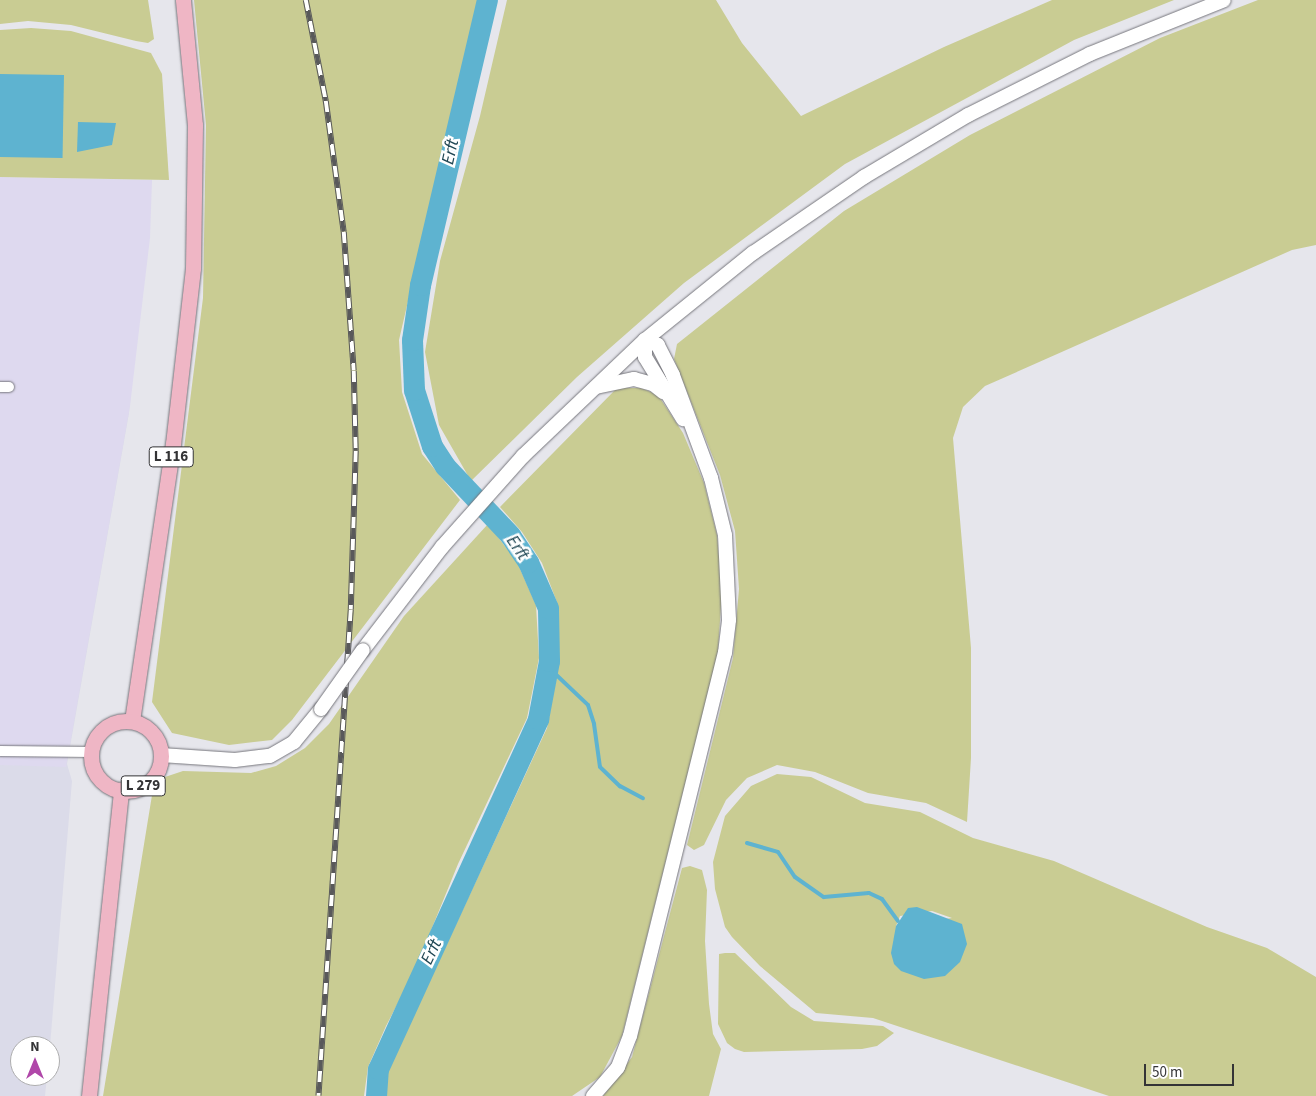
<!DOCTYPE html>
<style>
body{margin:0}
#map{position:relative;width:1316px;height:1096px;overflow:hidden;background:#e6e6ec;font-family:"Source Sans 3",sans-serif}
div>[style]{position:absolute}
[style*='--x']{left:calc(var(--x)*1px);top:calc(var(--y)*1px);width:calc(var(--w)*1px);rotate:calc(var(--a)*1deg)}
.built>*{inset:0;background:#dbdbe9}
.industrial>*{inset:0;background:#ded9ef}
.green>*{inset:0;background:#c9cc93}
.water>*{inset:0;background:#5eb3d0;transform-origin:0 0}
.stream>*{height:4px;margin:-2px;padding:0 2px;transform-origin:2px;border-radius:2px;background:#5eb3d0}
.river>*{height:21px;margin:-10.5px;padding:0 10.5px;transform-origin:10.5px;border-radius:10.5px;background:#5eb3d0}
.roads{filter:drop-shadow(0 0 1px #76767c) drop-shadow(0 0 1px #76767c)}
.street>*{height:10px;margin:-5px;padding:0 5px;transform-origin:5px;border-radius:5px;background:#fff}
.secondary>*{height:14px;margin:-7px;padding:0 7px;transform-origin:7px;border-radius:7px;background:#fff}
.primary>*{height:15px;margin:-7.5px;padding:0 7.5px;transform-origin:7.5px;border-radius:7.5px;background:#efb6c5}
.primary>.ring{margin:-7.5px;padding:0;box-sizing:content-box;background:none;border:15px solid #efb6c5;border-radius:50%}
.rail>*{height:5.5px;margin-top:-2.75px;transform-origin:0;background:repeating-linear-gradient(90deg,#fff 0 11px,#59595b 0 22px);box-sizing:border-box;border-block:1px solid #59595b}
.bridges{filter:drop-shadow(0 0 1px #76767c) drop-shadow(0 0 1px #76767c)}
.secondary-bridge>*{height:14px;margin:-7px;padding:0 7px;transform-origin:7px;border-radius:7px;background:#fff}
span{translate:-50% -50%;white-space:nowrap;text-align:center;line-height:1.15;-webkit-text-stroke:5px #fff;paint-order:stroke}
.shield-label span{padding:1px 4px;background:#fff;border:1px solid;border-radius:4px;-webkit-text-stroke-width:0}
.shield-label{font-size:15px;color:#343436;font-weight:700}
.water-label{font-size:18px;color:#204754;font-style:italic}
.north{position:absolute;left:10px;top:1036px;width:50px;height:50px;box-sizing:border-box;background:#fff;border:1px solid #aeaeaf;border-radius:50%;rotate:0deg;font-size:14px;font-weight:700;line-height:20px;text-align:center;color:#343436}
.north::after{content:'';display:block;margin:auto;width:18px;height:22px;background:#b047a9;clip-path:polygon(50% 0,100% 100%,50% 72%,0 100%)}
.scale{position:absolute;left:1144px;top:1064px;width:90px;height:22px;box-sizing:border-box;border:2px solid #343436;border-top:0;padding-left:6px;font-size:15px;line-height:18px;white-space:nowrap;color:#343436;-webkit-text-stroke:4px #fff;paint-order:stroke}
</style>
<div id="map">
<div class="built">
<div style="clip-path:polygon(0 178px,152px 180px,129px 413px,67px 764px,72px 781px,50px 1046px,20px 1046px,20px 1076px,47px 1076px,45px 1096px,0 1096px)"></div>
</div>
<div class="industrial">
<div style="clip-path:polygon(0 177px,152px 180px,150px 238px,130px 406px,66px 767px,0 765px)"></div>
</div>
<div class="green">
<div style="clip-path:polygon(0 0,148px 0,154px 39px,148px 43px,136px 41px,71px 25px,28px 21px,0 24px)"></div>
<div style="clip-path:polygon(194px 0,478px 0,399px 340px,402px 392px,422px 454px,460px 500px,292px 720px,272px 740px,229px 745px,172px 733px,152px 702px,203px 298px,206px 125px)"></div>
<div style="clip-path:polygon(507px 0,716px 0,742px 43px,801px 116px,944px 47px,1052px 0,1174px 0,1074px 40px,845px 164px,684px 283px,577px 377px,471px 481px,439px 425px,425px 352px,440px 261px,480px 116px)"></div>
<div style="clip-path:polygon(1258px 0,1316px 0,1316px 245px,1292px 250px,985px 386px,963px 407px,953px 438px,971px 648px,971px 758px,967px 822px,926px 803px,868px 793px,815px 772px,777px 765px,747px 778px,726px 800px,704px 845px,694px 850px,687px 845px,733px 658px,739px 589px,735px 531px,720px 475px,674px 359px,677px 344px,844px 211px,970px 135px,1160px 38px)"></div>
<div style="clip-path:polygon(31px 28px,71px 31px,151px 53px,162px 74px,169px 180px,0 177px,0 30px)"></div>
<div style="clip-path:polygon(617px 388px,641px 388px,658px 395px,683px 433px,704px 483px,717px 535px,722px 589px,718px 652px,622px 1036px,600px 1077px,572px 1096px,385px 1096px,388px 1071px,547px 728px,558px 669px,558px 605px,542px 563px,522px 532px,500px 507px)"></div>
<div style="clip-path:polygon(488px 524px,517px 562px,536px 605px,539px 658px,527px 718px,458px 864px,414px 972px,386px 1026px,368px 1067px,364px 1096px,103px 1096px,153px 789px,165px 777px,183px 771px,251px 773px,276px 766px,305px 748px,329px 724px,404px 616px)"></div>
<div style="clip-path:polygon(evenodd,777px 774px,811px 777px,865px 803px,920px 812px,973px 838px,1054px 861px,1207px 927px,1267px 948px,1316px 977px,1316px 1096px,1109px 1096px,873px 1018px,816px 1013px,760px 966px,732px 937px,725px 927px,715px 889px,713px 862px,725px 816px,751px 786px,777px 774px,932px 911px,952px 918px,896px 926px,900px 916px,932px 911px)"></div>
<div style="clip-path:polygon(690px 866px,702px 870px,707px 890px,705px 941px,709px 1004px,713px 1034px,721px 1049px,709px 1096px,603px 1096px,632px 1057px,682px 868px)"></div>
<div style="clip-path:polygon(725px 953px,735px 953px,791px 1007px,814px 1021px,883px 1026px,894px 1033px,877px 1046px,862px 1049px,744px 1052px,735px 1049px,727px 1043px,718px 1024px,719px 954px)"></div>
</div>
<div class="water">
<div style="left:0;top:74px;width:64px;height:83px;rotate:1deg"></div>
<div style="clip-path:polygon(78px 122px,116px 123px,112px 145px,77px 152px)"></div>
<div style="clip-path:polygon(917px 907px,962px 924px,967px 944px,960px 962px,945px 976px,924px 979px,901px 971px,894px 964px,891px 953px,896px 926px,908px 908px)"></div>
</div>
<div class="stream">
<div style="--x:548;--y:667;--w:55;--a:43.5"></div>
<div style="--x:588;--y:705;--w:20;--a:72"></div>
<div style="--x:594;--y:724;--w:43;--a:82.1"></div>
<div style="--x:600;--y:767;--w:28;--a:44"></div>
<div style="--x:620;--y:786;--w:26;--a:28"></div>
<div style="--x:747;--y:843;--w:32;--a:16"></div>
<div style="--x:778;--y:852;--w:30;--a:56"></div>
<div style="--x:795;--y:877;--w:35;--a:35"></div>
<div style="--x:824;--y:897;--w:45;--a:-5.1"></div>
<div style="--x:869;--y:893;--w:14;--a:25"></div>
<div style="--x:882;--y:899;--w:27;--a:54"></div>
</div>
<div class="river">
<div style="--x:376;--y:1096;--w:27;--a:-86"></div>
<div style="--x:378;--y:1069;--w:385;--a:-65.4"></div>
<div style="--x:538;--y:719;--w:59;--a:-79.3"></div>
<div style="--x:549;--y:661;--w:53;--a:-91.1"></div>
<div style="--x:548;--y:608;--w:50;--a:-113.5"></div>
<div style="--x:528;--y:562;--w:32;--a:-124"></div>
<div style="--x:510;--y:535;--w:95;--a:-133.3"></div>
<div style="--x:445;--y:466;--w:24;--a:-123"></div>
<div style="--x:432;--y:446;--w:59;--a:-107.8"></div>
<div style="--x:414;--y:390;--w:50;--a:-92.3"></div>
<div style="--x:412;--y:340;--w:56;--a:-81.7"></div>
<div style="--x:420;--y:285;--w:293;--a:-76.8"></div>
</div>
<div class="roads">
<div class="street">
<div style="--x:0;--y:387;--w:9;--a:0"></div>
<div style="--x:0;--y:751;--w:92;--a:0.6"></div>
</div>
<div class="secondary">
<div style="--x:645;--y:340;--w:17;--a:90"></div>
<div style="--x:645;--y:357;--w:73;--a:58.5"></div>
<div style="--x:596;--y:387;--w:39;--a:-12"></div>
<div style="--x:634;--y:379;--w:20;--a:15"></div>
<div style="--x:653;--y:384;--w:13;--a:39"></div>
<div style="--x:363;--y:650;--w:130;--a:-52.5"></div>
<div style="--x:442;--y:547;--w:122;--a:-48.3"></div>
<div style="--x:523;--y:456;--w:168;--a:-43.6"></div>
<div style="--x:645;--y:340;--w:139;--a:-38.9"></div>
<div style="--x:753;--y:253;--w:135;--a:-34.4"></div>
<div style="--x:864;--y:177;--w:121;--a:-30.8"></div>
<div style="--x:968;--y:115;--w:136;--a:-26.6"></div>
<div style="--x:1090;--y:54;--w:144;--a:-21.9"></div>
<div style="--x:161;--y:755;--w:74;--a:3.9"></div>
<div style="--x:235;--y:760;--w:35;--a:-7"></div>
<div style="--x:270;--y:756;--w:28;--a:-30"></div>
<div style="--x:294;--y:742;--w:43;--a:-50.7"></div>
<div style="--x:593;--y:1096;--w:38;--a:-49"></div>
<div style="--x:618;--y:1067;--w:33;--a:-69"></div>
<div style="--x:630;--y:1036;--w:395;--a:-76.1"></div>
<div style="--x:725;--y:653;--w:33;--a:-83"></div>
<div style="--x:729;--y:620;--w:85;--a:-92.7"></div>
<div style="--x:725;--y:535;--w:59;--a:-103.8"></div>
<div style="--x:711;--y:478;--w:110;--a:-110.3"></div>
<div style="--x:673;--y:375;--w:34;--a:-117"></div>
<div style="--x:658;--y:345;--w:14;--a:-159"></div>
</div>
<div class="primary">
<div style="--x:132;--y:721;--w:280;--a:-81.6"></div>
<div style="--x:173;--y:444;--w:177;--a:-83.5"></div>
<div style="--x:193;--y:268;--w:143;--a:-89.2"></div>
<div style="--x:195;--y:125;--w:126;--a:-95.5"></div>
<div class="ring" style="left:91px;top:721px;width:55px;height:55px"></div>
<div style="--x:89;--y:1096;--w:308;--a:-84"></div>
</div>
</div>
<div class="rail">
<div style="--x:306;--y:0;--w:103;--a:78.8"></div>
<div style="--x:326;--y:101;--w:132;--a:82.2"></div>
<div style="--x:344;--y:232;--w:139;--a:85.9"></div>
<div style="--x:354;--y:371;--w:80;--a:88.6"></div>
<div style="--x:356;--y:451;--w:159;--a:91.8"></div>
<div style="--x:351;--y:610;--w:487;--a:93.8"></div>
</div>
<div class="bridges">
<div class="secondary-bridge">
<div style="--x:321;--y:709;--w:72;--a:-54.6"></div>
</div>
</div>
<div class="shield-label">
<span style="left:171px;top:457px">L 116</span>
<span style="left:143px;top:786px">L 279</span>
</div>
<div class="water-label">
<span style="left:451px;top:152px;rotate:-77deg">Erft</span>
<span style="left:517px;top:548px;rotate:56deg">Erft</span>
<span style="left:432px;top:952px;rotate:-65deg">Erft</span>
</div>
<div class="north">N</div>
<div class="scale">50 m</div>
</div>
